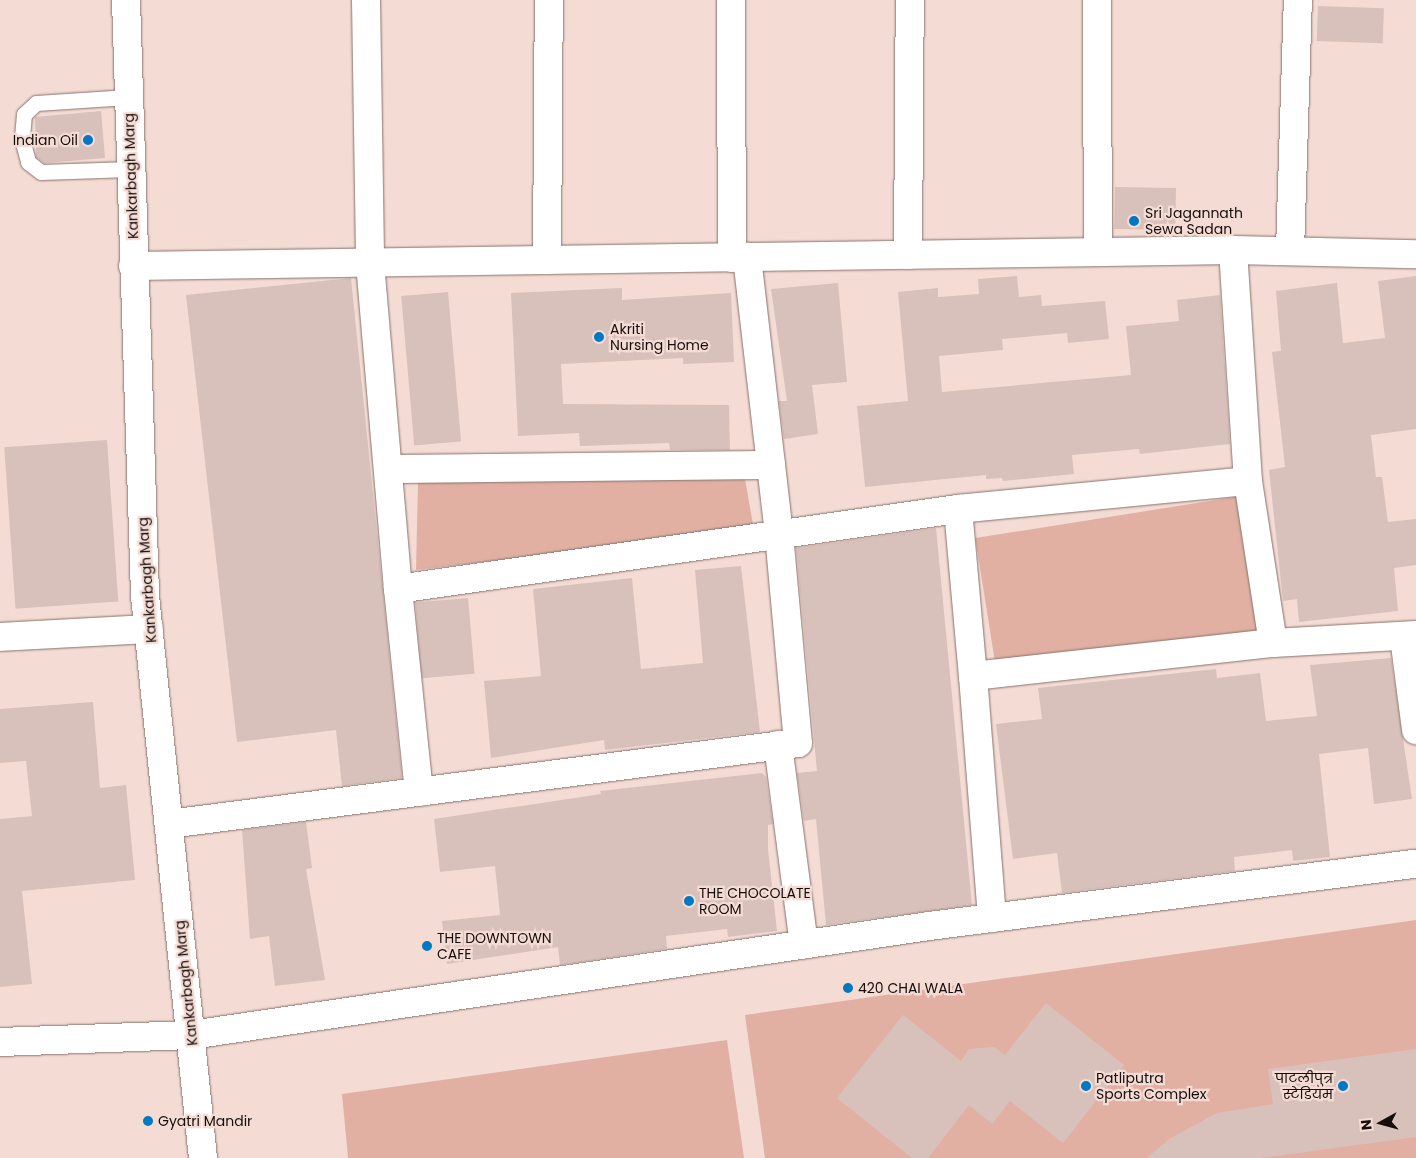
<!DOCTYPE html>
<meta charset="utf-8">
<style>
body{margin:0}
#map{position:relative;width:1416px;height:1158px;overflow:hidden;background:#f4dcd5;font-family:Poppins,"Noto Sans Devanagari",sans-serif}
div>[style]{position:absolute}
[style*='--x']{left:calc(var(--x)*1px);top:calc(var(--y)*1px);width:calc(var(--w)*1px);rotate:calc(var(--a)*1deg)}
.green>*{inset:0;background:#e1b0a3;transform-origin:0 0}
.building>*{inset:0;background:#d9c1bb;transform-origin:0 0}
.roads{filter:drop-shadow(0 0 1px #87726c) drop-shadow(0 0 1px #87726c)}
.lane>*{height:15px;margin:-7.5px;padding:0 7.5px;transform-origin:7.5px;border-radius:7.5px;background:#fff}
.street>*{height:28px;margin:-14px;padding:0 14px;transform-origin:14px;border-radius:14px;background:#fff}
.dots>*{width:14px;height:14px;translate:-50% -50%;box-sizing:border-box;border:2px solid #f4dcd5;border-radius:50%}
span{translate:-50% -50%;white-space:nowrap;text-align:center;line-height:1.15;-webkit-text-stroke:4.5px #f4dcd5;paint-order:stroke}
.poi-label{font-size:14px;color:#160e0c}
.right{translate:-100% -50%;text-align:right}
.left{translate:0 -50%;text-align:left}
.street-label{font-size:14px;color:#160e0c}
.north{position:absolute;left:1356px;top:1098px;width:50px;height:50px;-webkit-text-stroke:4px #f4dcd5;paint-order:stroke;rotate:263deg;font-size:14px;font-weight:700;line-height:20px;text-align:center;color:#160e0c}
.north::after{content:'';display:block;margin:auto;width:18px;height:22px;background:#160e0c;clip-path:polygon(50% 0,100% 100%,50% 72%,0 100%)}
</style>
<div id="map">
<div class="green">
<div style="clip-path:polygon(745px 479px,754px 530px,416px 570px,418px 483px)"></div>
<div style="left:1241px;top:496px;width:139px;height:269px;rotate:81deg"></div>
<div style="clip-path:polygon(1416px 920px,1416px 1158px,765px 1158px,745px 1015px)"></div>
<div style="clip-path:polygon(727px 1040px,744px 1158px,348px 1158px,342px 1094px)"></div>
</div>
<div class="building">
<div style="left:1318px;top:6px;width:66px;height:35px;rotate:2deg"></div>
<div style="clip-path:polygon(101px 111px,105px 158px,44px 163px,36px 157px,35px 117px)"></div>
<div style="left:1115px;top:187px;width:61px;height:42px;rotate:1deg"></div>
<div style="clip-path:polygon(1017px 276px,1019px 297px,1041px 295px,1042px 306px,1105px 301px,1109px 339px,1068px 343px,1067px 333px,1002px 339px,1003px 350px,939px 356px,942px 392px,1131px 375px,1126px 326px,1179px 321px,1177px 300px,1220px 295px,1230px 444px,1140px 454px,1139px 449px,1072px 455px,1074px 474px,1003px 481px,1002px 478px,986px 479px,986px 475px,865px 487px,857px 406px,908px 401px,898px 292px,938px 288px,938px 297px,979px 294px,978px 279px)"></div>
<div style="clip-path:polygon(1416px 276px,1416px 429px,1371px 435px,1376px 477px,1382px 477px,1388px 522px,1416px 519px,1416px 565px,1394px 568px,1398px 611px,1299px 622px,1297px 599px,1283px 601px,1269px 470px,1285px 467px,1272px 352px,1281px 351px,1276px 291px,1337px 283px,1343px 343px,1385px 338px,1378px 281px)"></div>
<div style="clip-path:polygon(351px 278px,402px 778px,342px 786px,336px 730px,237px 742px,186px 295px)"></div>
<div style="clip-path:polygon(838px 283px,847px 382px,812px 385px,818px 434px,784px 439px,779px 401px,787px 401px,771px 289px)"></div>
<div style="clip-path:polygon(622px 288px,622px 300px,731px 293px,734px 362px,683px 364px,683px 358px,561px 364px,563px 404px,729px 405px,730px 450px,670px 450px,669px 443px,580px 446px,579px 433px,518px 436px,511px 293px)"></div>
<div style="left:448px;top:292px;width:150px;height:47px;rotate:85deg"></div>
<div style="left:107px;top:440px;width:162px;height:103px;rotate:86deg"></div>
<div style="clip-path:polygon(936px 528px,972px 905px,826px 925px,816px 819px,804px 821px,797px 773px,817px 771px,796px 548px)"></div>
<div style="clip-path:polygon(741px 566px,760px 732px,605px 750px,604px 740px,491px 758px,484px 681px,541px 676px,533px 589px,632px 578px,641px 669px,703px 663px,695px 570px)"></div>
<div style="left:468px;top:598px;width:76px;height:53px;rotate:85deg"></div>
<div style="clip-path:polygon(1391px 658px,1412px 799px,1374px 804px,1368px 748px,1319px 754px,1330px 857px,1293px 861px,1292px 850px,1234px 857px,1235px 871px,1062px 893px,1057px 853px,1013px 859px,996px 724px,1042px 719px,1038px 688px,1216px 669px,1217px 678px,1260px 673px,1266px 721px,1317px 716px,1310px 665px)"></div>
<div style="clip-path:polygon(93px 702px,100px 788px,126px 785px,135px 880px,22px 891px,32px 984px,0 987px,0 819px,32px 816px,26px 761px,0 763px,0 709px)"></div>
<div style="clip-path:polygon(762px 773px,766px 777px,773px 824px,768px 825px,768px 849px,777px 931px,728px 937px,727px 929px,666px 936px,667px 949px,560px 965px,558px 947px,447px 964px,442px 921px,500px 915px,495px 866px,440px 872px,434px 819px,601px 794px,600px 791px)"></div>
<div style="clip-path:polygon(306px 822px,312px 868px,306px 869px,325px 980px,275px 986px,269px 936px,250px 939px,242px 830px)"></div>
<div style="clip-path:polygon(1046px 1003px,1124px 1065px,1063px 1143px,1010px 1101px,992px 1124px,969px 1105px,928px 1158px,912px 1158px,837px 1098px,903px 1015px,961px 1061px,969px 1049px,994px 1047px,1005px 1055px)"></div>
<div style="clip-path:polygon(1416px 1049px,1416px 1137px,1260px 1158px,1147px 1158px,1169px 1139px,1217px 1113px,1273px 1104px,1268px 1069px)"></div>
</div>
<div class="roads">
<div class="lane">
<div style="--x:128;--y:97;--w:92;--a:176.3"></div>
<div style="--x:36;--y:103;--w:16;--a:137"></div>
<div style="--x:24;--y:114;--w:25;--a:95"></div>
<div style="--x:22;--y:139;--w:24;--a:75"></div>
<div style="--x:28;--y:162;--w:16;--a:38"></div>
<div style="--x:41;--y:172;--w:89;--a:-1.9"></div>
</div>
<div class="street">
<div style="--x:126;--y:0;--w:596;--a:88.17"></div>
<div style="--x:145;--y:596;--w:565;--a:84.11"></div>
<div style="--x:366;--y:0;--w:263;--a:89.1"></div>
<div style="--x:370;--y:263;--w:327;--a:85.1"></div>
<div style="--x:398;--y:589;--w:566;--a:-8.13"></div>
<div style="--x:731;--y:0;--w:258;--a:89.8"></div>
<div style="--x:1097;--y:0;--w:252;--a:89.8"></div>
<div style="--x:1233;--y:250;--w:231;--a:86.3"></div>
<div style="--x:1290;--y:251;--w:251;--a:-88.2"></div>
<div style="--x:908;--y:255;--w:255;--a:-89.6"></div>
<div style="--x:547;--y:260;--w:260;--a:-89.6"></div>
<div style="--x:133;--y:266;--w:1100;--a:-0.83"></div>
<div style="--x:1233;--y:250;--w:183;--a:1.3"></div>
<div style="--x:388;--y:469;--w:383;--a:-0.6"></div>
<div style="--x:398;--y:589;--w:204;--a:84.1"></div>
<div style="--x:0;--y:637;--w:149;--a:-3.1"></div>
<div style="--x:1404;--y:637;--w:94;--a:82.6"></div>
<div style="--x:1273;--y:643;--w:164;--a:-98.8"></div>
<div style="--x:1248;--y:481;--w:291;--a:174.5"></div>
<div style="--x:958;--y:509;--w:168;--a:84.9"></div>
<div style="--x:973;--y:676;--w:302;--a:-6.3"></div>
<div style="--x:1273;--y:643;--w:143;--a:-3.2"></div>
<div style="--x:973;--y:676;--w:243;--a:85.5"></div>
<div style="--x:778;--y:745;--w:201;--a:82.6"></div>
<div style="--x:169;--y:824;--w:634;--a:-7.34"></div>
<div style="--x:798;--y:743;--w:210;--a:-95.2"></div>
<div style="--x:779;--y:534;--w:279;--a:-96.6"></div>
<div style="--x:0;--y:1042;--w:191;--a:-2.1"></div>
<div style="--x:191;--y:1035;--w:746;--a:-8.4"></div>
<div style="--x:929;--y:926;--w:491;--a:-7.3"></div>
</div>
</div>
<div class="dots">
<div style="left:88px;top:140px;background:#0179c2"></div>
<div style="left:1134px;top:221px;background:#0179c2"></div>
<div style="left:599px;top:337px;background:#0179c2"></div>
<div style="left:689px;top:901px;background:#0179c2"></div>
<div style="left:427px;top:946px;background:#0179c2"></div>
<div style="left:848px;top:988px;background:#0179c2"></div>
<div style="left:1086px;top:1086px;background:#0179c2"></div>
<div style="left:1343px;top:1086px;background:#0179c2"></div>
<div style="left:148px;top:1121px;background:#0179c2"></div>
</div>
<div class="poi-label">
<span class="right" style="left:78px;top:140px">Indian Oil</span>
<span class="left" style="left:1145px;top:221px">Sri Jagannath<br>Sewa Sadan</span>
<span class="left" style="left:610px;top:337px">Akriti<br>Nursing Home</span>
<span class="left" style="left:699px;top:901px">THE CHOCOLATE<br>ROOM</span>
<span class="left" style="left:437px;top:946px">THE DOWNTOWN<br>CAFE</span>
<span class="left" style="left:858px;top:988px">420 CHAI WALA</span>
<span class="left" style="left:1096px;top:1086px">Patliputra<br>Sports Complex</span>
<span class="right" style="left:1333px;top:1086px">पाटलीपुत्र<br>स्टेडियम</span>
<span class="left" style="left:158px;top:1121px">Gyatri Mandir</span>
</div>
<div class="street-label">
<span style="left:131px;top:176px;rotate:-92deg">Kankarbagh Marg</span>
<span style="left:147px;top:580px;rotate:-94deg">Kankarbagh Marg</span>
<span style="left:186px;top:983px;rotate:-96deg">Kankarbagh Marg</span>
</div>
<div class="north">N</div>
</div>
